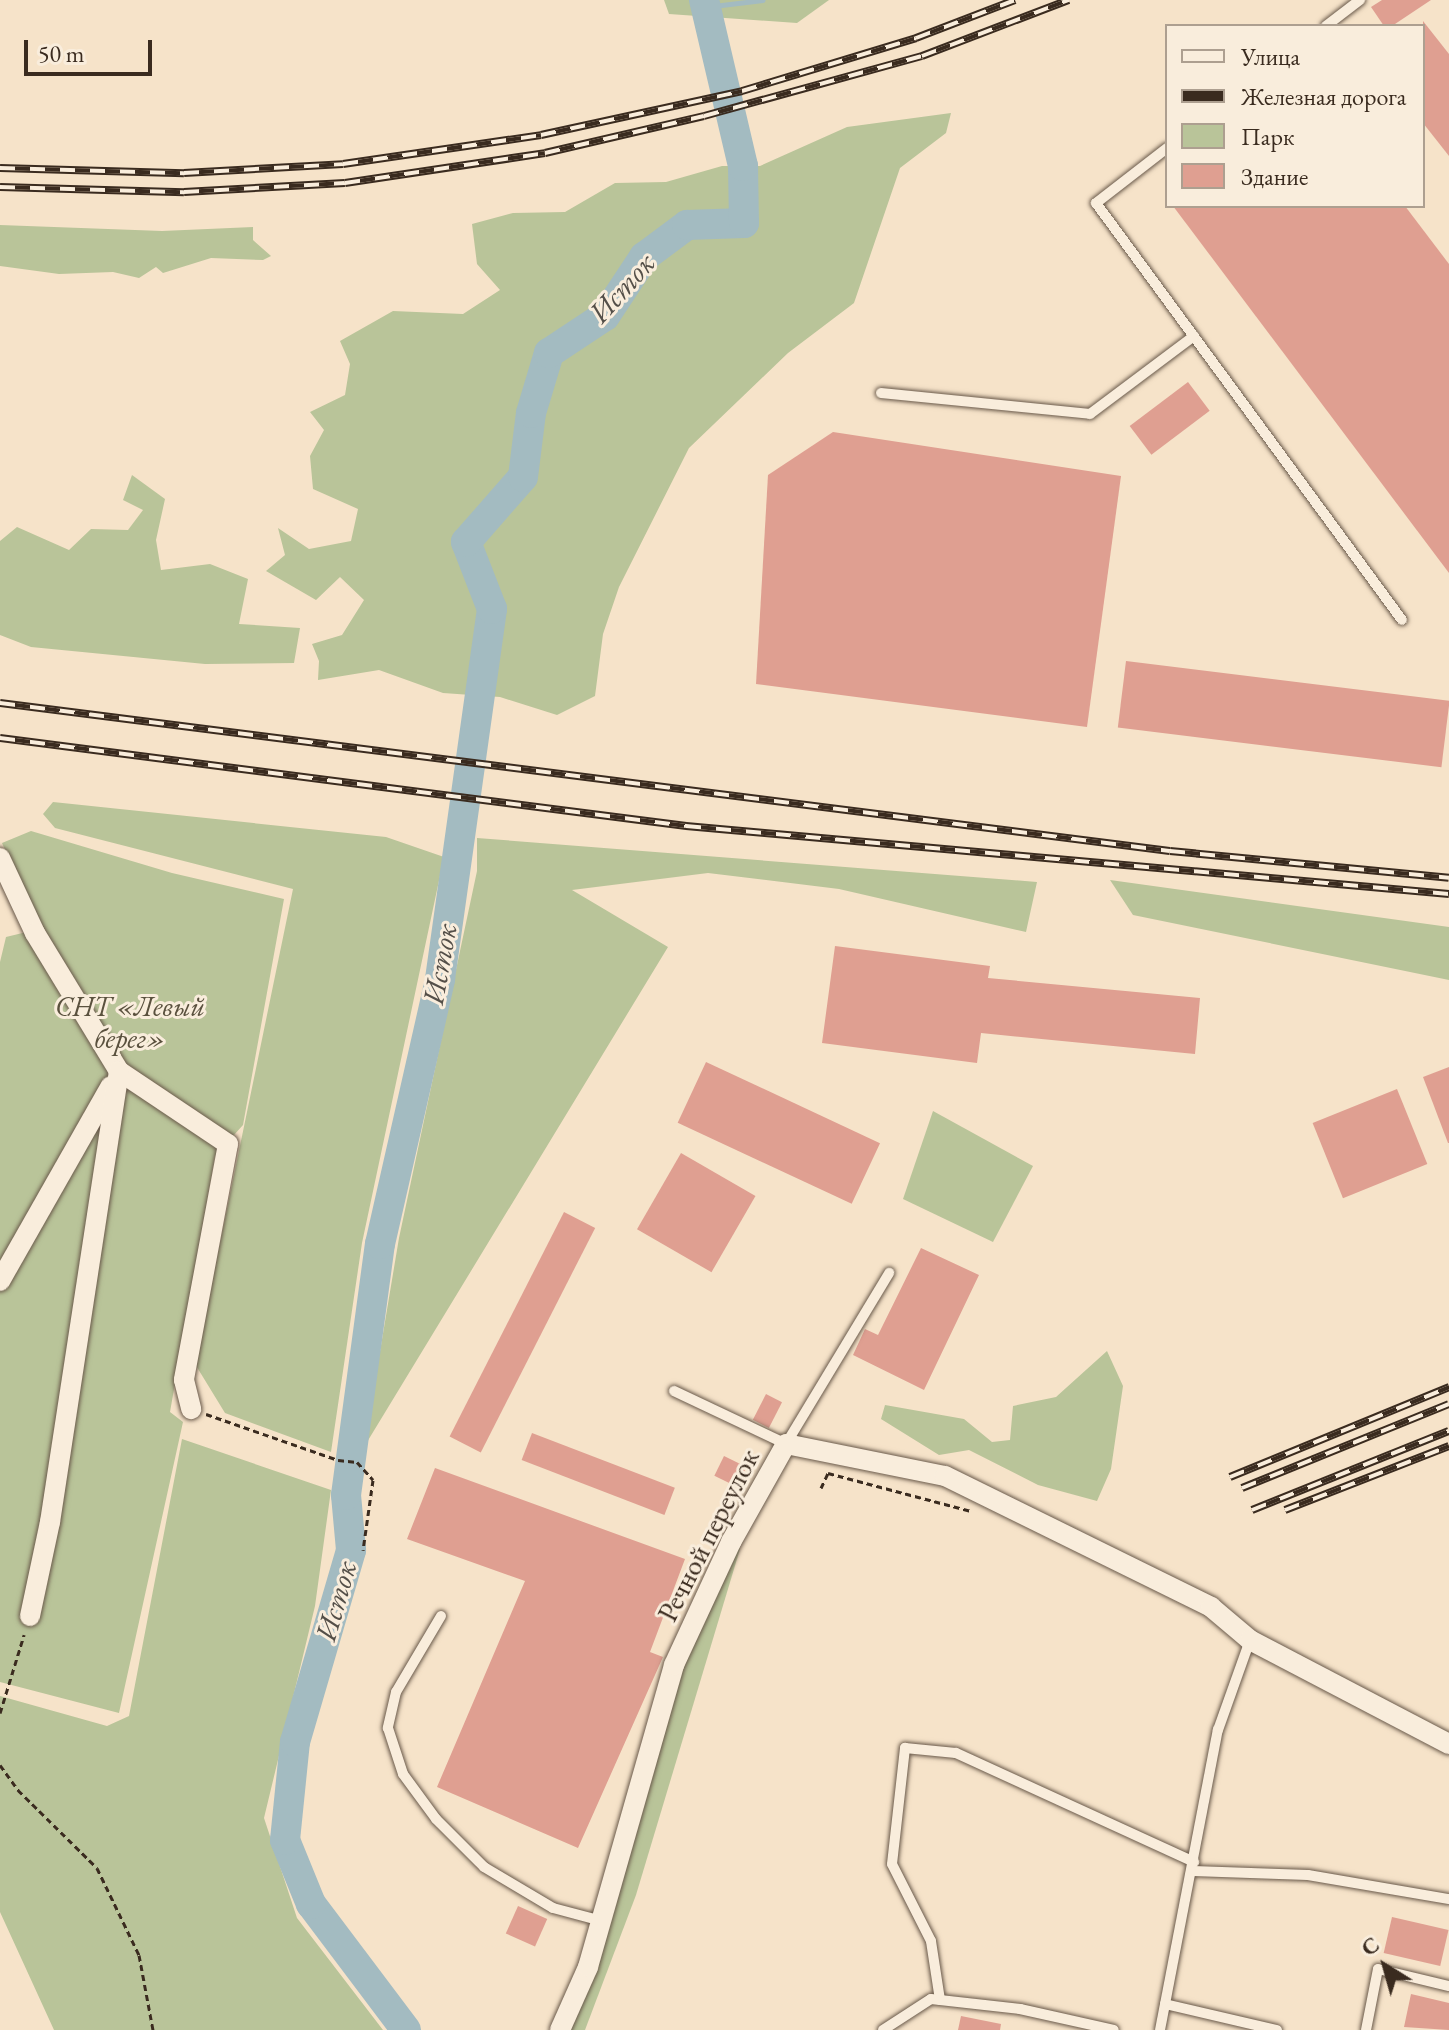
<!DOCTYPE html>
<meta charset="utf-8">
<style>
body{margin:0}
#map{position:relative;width:1449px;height:2030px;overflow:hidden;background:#f6e3c9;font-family:"EB Garamond",serif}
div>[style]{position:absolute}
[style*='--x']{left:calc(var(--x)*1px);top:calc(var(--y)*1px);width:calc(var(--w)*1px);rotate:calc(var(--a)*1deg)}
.green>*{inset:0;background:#b9c499}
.stream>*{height:5px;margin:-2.5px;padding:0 2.5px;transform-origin:2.5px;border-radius:2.5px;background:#a3bbc1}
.river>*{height:30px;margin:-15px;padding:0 15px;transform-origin:15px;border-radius:15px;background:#a3bbc1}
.building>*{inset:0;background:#df9f91;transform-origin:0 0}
.path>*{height:3px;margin-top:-1.5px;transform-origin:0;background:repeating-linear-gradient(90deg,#3a2b1f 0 6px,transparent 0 10px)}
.roads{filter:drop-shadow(0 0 2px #69594a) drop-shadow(0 0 2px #69594a)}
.service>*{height:10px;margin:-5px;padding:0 5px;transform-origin:5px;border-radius:5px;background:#f9eddc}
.minor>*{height:20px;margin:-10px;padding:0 10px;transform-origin:10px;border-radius:10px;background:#f9eddc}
.rail>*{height:8px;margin-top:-4px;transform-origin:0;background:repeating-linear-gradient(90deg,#f9eddc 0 15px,#3a2b1f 0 30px);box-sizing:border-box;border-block:2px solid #3a2b1f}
span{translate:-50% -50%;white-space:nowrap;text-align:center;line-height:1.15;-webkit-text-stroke:6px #f9eddc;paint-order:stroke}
.park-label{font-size:28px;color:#5a513e;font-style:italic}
.street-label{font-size:28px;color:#3a2b1f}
.water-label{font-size:30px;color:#544f48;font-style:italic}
.legend{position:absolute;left:1165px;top:24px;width:260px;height:184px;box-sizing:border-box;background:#f9eddc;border:2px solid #ad9f90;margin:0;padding:10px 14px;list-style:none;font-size:24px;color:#3a2b1f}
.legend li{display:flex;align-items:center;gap:16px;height:40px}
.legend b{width:40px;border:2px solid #ad9f90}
.north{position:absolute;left:1345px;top:1926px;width:80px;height:80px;-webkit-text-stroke:6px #f9eddc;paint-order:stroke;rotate:323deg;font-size:22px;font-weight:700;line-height:32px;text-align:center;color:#3a2b1f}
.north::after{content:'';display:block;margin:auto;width:28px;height:36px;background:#3a2b1f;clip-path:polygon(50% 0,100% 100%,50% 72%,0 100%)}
.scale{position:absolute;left:24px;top:40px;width:128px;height:36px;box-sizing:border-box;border:4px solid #3a2b1f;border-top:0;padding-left:10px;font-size:24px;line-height:28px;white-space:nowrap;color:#3a2b1f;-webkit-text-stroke:6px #f9eddc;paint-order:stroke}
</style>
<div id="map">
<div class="green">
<div style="clip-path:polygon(664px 0,829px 0,797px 23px,669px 14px)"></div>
<div style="clip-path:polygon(951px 113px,946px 133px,900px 168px,854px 303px,788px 353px,689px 448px,619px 587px,603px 634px,595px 696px,557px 715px,500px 697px,443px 693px,379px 670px,318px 680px,319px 661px,312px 644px,342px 635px,364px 600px,340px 577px,316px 600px,266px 571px,285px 555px,278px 528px,309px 549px,351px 541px,358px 509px,313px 489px,310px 456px,324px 430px,310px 412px,345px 395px,350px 364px,340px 341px,393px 311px,463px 314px,500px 290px,477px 264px,472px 224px,513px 213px,565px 212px,615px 183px,666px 182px,722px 166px,760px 166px,847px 127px)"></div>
<div style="clip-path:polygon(0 225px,162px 231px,253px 227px,253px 240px,271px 256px,263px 260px,211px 258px,163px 273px,156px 267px,139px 278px,113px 272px,59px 274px,0 266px)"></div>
<div style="clip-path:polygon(132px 475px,165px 499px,156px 540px,161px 570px,210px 564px,248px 579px,239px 624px,300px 628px,294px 663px,205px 664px,31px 647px,0 635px,0 541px,17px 527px,69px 550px,91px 529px,128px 530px,143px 510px,123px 500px)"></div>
<div style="clip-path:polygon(53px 802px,386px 837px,444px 857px,362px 1243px,331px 1452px,225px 1413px,195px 1364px,293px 889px,55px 828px,43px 814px)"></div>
<div style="clip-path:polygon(31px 831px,172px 873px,284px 899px,243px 1125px,215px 1156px,170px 1412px,183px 1422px,119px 1713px,0 1682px,0 962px,6px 937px,39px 929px,2px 843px)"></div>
<div style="clip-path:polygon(477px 838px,1037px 882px,1026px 932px,839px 889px,708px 873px,572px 890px,668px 947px,364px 1447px,399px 1238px,477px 871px)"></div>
<div style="clip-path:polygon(1110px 880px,1449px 927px,1449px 980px,1133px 915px)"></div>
<div style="clip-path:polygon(933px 1111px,1033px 1166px,993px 1242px,903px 1199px)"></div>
<div style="clip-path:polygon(1107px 1351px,1123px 1386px,1111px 1469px,1097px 1501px,1038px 1485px,969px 1450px,939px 1455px,881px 1419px,885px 1405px,964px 1419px,992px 1442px,1010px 1440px,1013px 1406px,1056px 1397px)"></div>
<div style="clip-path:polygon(182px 1439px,331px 1490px,315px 1606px,264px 1818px,297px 1918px,383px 2030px,54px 2030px,0 1912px,0 1696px,107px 1726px,129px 1716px)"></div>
<div style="clip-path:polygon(731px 1542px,740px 1549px,636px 1895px,585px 2030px,565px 2030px,653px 1732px)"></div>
</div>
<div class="stream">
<div style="--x:705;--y:7;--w:58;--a:-6.9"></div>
</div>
<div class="river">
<div style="--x:406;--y:2030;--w:158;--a:-127"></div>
<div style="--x:311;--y:1904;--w:69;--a:-112.1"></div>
<div style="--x:285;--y:1840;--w:99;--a:-84.2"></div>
<div style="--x:295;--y:1742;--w:200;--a:-73.7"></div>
<div style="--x:351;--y:1550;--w:55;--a:-95.2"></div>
<div style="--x:346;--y:1495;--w:253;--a:-82.3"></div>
<div style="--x:380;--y:1244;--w:272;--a:-77.2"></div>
<div style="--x:440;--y:979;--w:374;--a:-82"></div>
<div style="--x:492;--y:609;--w:72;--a:-111.2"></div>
<div style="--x:466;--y:542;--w:86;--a:-48.8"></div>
<div style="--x:523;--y:477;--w:64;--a:-82.9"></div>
<div style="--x:531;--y:413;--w:63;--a:-73.3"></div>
<div style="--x:549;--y:353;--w:67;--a:-33.5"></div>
<div style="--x:605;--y:316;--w:71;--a:-56.5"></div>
<div style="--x:644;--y:257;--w:54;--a:-36.7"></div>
<div style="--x:687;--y:225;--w:57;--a:-2"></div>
<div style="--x:744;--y:223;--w:57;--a:-91"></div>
<div style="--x:743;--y:166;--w:171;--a:-103.2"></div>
</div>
<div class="building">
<div style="clip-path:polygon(1382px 0,1431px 0,1392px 26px,1384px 26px,1371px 7px)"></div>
<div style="clip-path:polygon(1423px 21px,1449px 54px,1449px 156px,1423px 123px)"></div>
<div style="clip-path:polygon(1173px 206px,1405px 206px,1449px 264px,1449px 573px)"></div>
<div style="left:1188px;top:382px;width:36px;height:73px;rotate:53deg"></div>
<div style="clip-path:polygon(833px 432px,1121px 476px,1087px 727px,756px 684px,768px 475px)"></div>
<div style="left:1126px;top:661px;width:326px;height:67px;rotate:7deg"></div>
<div style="clip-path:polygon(835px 946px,990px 966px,988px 978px,1200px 998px,1195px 1054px,981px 1033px,977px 1063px,822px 1043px)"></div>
<div style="left:706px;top:1062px;width:192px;height:67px;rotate:25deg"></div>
<div style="clip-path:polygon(1449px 1067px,1449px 1143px,1448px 1143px,1423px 1077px)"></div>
<div style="left:1397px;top:1089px;width:81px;height:91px;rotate:68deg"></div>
<div style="left:681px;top:1153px;width:86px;height:88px;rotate:30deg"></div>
<div style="left:564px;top:1212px;width:35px;height:252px;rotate:27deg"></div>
<div style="clip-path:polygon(921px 1248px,979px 1275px,924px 1390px,853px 1355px,865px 1329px,878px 1335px)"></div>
<div style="left:766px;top:1394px;width:18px;height:29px;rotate:27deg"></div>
<div style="left:532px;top:1433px;width:153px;height:29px;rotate:21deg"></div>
<div style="left:724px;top:1456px;width:25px;height:22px;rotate:26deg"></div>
<div style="clip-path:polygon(435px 1468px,685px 1559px,650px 1652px,663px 1657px,578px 1848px,437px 1787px,525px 1581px,407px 1539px)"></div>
<div style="left:518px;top:1906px;width:32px;height:30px;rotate:24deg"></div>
<div style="left:1392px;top:1917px;width:58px;height:37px;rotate:13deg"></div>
<div style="clip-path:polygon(1411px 1994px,1449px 2003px,1449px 2030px,1404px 2027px)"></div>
<div style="clip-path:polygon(961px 2016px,1001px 2024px,1000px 2030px,958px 2030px)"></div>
</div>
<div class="path">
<div style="--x:206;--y:1414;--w:140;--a:19.2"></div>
<div style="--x:338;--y:1460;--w:19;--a:6"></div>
<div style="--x:357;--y:1462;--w:24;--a:48"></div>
<div style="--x:373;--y:1480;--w:71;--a:98.1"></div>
<div style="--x:821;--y:1488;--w:17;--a:-65"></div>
<div style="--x:828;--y:1473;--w:148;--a:14.9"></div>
<div style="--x:0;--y:1713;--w:82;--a:-72.9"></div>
<div style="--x:0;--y:1765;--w:31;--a:54"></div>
<div style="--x:18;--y:1790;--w:111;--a:44.6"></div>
<div style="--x:97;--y:1868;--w:97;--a:64.2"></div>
<div style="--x:139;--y:1955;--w:76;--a:79.4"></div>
</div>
<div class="roads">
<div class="service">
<div style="--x:1326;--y:26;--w:43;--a:-37.4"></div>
<div style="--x:1167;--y:148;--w:90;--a:142.2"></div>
<div style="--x:1096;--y:203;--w:517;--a:53.73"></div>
<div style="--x:881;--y:393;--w:210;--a:5.7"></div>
<div style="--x:1090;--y:414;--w:130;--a:-36.9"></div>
<div style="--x:674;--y:1391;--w:124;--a:25.3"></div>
<div style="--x:786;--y:1444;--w:200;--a:-58.9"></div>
<div style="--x:441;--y:1616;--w:88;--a:120.6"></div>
<div style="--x:396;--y:1692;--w:37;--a:103"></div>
<div style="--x:388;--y:1728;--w:48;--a:71.9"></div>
<div style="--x:403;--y:1774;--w:56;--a:53.7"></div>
<div style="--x:436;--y:1819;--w:68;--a:45"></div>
<div style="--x:484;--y:1867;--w:80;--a:30.7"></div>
<div style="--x:553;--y:1908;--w:51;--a:14.9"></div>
<div style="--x:1193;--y:1871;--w:115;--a:2"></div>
<div style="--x:1308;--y:1875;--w:143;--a:9.7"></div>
<div style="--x:940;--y:2000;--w:60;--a:-98.7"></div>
<div style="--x:931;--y:1941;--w:86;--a:-116.9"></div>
<div style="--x:892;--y:1864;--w:117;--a:-83.6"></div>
<div style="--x:905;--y:1748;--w:51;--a:5.6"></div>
<div style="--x:956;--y:1753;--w:262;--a:24.6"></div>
<div style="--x:1165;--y:2004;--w:115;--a:13.1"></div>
<div style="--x:883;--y:2030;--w:57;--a:-32.9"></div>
<div style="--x:931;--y:1999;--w:90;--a:6.4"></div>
<div style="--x:1020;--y:2009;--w:96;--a:12.6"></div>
<div style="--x:1160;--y:2030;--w:306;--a:-79.1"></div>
<div style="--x:1218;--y:1730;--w:96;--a:-70.4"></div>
<div style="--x:1366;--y:2030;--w:62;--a:-78.9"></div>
<div style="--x:1378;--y:1969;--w:73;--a:13.5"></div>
</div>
<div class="minor">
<div style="--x:0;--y:858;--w:83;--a:65"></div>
<div style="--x:35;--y:933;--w:162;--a:58.7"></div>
<div style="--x:119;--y:1071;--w:131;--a:33.8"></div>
<div style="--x:228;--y:1144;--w:240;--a:100.6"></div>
<div style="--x:184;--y:1380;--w:30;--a:76"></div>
<div style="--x:0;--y:1281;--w:224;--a:-60.4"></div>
<div style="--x:30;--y:1616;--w:96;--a:-78"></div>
<div style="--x:50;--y:1522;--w:456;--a:-81.3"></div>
<div style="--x:560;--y:2030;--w:69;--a:-66"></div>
<div style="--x:588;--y:1967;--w:314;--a:-74.1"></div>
<div style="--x:674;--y:1665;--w:136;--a:-65.1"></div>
<div style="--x:731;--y:1542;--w:112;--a:-60.7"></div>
<div style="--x:786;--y:1444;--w:162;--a:11.4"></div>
<div style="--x:945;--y:1476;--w:297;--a:26.2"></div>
<div style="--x:1211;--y:1607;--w:51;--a:40.2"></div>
<div style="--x:1250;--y:1640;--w:225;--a:27.6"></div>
</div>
</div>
<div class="rail">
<div style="--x:0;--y:168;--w:184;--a:1.6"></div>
<div style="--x:184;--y:173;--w:159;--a:-3.2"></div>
<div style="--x:343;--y:164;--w:200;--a:-8.3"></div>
<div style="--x:541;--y:135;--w:206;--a:-12.3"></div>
<div style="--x:742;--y:91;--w:182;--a:-16.9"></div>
<div style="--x:916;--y:38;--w:106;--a:-21"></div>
<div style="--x:0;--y:187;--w:184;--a:1.6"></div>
<div style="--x:184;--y:192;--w:161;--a:-3.2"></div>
<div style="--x:345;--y:183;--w:202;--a:-8.5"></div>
<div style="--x:545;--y:153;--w:163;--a:-13.1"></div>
<div style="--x:704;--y:116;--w:226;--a:-15.4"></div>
<div style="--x:922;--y:56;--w:157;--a:-20.9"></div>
<div style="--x:0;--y:703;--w:1179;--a:7.21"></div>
<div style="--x:1170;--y:851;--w:280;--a:5.5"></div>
<div style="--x:0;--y:738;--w:692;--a:7.31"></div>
<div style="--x:686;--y:826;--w:766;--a:5.09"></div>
<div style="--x:1230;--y:1477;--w:237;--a:-22.3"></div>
<div style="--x:1242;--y:1488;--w:223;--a:-22.1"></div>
<div style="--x:1252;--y:1510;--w:212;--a:-21.9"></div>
<div style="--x:1285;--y:1510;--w:176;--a:-21.3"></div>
</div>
<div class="park-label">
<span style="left:130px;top:1022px">СНТ «Левый<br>берег»</span>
</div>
<div class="street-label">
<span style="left:708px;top:1535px;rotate:-63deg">Речной переулок</span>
</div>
<div class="water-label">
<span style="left:622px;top:288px;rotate:-48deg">Исток</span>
<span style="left:440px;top:964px;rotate:-80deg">Исток</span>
<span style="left:336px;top:1601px;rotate:-74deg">Исток</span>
</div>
<ul class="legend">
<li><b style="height:10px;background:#f9eddc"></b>Улица</li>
<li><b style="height:10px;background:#3a2b1f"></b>Железная дорога</li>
<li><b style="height:22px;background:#b9c499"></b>Парк</li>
<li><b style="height:22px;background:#df9f91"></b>Здание</li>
</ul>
<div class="north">С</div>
<div class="scale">50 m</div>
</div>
